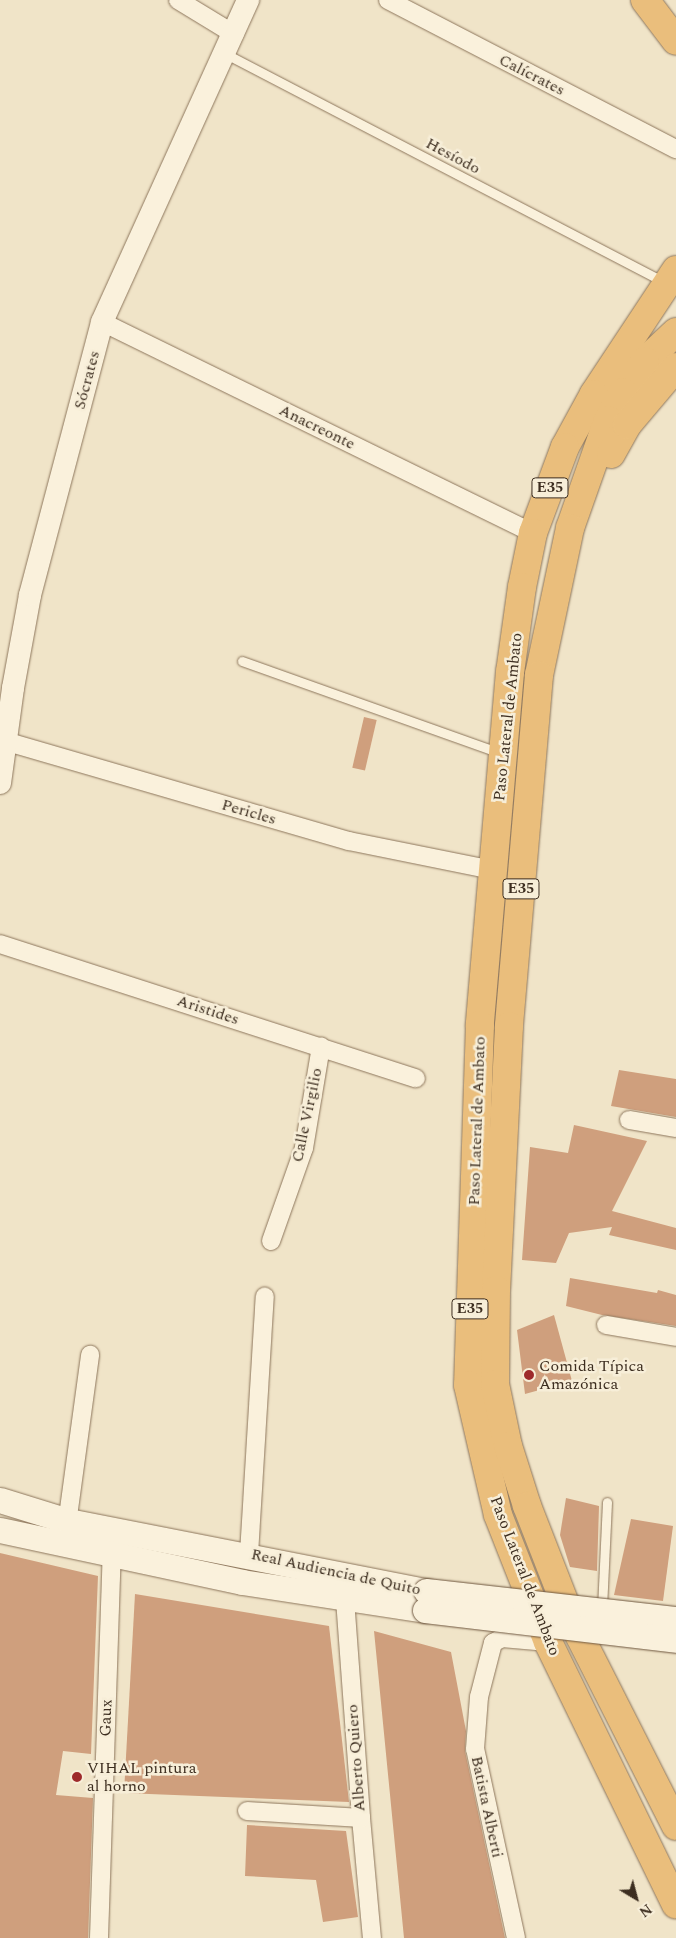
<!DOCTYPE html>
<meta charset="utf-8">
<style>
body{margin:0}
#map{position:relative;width:676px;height:1938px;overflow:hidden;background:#f0e4c8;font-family:Spectral,serif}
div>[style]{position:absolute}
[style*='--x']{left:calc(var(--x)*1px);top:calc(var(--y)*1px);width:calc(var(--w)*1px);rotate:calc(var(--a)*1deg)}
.building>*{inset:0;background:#cf9f7d;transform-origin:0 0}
.roads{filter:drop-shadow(0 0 1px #8d765c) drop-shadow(0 0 1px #8d765c)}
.service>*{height:9px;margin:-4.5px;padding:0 4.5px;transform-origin:4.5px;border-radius:4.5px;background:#faf1dc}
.minor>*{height:18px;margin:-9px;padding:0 9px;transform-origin:9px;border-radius:9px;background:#faf1dc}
.tertiary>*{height:22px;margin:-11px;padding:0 11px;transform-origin:11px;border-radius:11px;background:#faf1dc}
.secondary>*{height:25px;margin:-12.5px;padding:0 12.5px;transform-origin:12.5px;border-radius:12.5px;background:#faf1dc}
.trunk>*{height:28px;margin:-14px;padding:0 14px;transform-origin:14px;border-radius:14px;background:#eabe7c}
.bridges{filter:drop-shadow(0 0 1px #6f573f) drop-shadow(0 0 1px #6f573f)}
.secondary-bridge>*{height:25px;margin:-12.5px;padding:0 12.5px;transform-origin:12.5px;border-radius:12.5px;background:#faf1dc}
.dots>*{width:14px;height:14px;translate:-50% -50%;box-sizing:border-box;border:2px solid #f7eed8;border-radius:50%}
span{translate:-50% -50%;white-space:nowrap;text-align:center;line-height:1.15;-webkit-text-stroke:5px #f7eed8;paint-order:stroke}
.shield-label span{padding:1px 4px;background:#f7eed8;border:1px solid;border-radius:4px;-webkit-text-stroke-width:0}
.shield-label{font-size:15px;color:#3d2e20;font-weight:700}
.street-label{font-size:16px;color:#3d2e20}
.poi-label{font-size:16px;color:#3d2e20}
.left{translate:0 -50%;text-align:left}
.north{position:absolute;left:611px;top:1873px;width:50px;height:50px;-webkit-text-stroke:4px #f7eed8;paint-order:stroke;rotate:143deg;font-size:14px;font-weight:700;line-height:20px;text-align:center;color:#3d2e20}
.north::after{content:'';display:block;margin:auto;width:18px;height:22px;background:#3d2e20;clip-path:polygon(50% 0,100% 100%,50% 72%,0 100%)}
</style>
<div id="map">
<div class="building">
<div style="left:364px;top:717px;width:13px;height:52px;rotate:13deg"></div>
<div style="clip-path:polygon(619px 1070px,676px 1079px,676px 1117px,611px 1106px)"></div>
<div style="clip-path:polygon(574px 1125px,647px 1141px,612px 1211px,676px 1228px,676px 1250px,609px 1235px,612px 1227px,569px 1233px,556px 1263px,522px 1260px,530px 1147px,568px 1153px)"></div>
<div style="clip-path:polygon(570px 1278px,657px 1293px,658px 1290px,676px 1295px,676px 1326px,602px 1315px,566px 1306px)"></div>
<div style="clip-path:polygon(554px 1315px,572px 1381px,525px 1394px,517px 1330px)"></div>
<div style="clip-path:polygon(566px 1498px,599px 1506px,597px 1571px,570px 1567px,560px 1535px)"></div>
<div style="clip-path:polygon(631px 1519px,673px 1526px,663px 1601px,614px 1595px)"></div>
<div style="clip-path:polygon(0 1553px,98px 1576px,91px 1754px,63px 1751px,56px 1795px,93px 1798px,88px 1938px,0 1938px)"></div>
<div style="clip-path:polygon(135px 1594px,329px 1626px,349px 1802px,124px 1793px)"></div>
<div style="clip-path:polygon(374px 1631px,451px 1652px,466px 1731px,465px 1751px,505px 1938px,404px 1938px)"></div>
<div style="clip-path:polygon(247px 1825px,346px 1831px,358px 1917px,323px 1922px,316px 1880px,245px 1876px)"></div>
</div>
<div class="roads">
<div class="service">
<div style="--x:226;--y:54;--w:495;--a:27.5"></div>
<div style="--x:242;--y:661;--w:274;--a:19.6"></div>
<div style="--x:602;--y:1608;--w:106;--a:-87.3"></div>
</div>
<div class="minor">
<div style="--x:178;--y:0;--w:66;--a:31.3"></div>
<div style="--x:388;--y:0;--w:324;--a:27.4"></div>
<div style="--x:102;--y:322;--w:480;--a:26.1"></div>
<div style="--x:8;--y:742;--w:355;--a:16.2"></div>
<div style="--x:349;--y:841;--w:147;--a:11.4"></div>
<div style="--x:0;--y:944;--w:437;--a:17.9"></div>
<div style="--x:629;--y:1120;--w:48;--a:9.7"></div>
<div style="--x:271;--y:1241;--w:99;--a:-70.5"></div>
<div style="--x:304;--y:1148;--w:103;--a:-80.5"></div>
<div style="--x:606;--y:1325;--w:71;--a:9.7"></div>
<div style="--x:66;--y:1531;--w:178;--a:-82.2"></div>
<div style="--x:249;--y:1554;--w:258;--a:-86.5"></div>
<div style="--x:347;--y:1587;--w:12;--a:99"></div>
<div style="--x:345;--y:1599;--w:220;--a:85.8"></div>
<div style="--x:361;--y:1818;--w:121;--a:84.8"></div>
<div style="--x:247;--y:1811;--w:114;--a:3.5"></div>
<div style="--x:99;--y:1938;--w:394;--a:-88.1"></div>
<div style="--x:516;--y:1938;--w:193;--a:-102.2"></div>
<div style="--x:475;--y:1749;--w:52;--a:-85.6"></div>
<div style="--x:479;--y:1697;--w:56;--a:-75.5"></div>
<div style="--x:493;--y:1643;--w:10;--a:-29"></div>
<div style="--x:502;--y:1638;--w:46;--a:5"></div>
</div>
<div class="tertiary">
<div style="--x:0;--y:783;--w:96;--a:-82.2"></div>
<div style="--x:13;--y:688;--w:95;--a:-79.6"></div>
<div style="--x:30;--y:595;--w:282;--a:-75.2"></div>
<div style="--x:102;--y:322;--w:354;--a:-65.6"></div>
</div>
<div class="secondary">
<div style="--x:0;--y:1500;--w:71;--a:17.2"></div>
<div style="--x:68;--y:1521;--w:365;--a:11.1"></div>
<div style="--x:0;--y:1530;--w:248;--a:12.1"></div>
<div style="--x:242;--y:1582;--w:185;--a:8.7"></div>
</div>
<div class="trunk">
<div style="--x:645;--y:0;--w:51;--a:52.9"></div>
<div style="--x:676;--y:270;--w:149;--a:123.5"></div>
<div style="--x:594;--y:394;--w:60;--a:118.7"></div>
<div style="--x:565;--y:447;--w:92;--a:110.4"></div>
<div style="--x:533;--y:533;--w:55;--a:101.5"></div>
<div style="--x:522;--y:587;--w:86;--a:98"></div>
<div style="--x:510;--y:672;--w:354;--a:94.9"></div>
<div style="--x:480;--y:1025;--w:360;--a:91.9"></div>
<div style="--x:468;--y:1385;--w:133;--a:77"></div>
<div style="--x:498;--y:1515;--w:136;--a:68.5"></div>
<div style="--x:548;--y:1642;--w:292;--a:64"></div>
<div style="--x:676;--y:332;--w:42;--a:136.9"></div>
<div style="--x:645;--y:361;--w:38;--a:125"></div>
<div style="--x:623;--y:392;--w:32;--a:118"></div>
<div style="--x:608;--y:420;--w:114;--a:109.4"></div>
<div style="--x:570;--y:528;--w:150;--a:101.9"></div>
<div style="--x:539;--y:675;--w:352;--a:94.9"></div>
<div style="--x:509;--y:1026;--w:264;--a:92.8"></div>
<div style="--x:496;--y:1290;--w:94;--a:90.6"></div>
<div style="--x:495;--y:1384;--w:63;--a:78.2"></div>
<div style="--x:508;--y:1446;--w:63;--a:72.4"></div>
<div style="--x:527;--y:1506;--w:121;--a:68.7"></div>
<div style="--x:571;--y:1619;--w:232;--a:63.1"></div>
<div style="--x:611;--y:454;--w:33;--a:-61"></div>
<div style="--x:627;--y:425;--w:76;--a:-49.8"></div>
</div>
</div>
<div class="bridges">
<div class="secondary-bridge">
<div style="--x:426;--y:1591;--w:252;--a:6.4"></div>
<div style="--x:425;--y:1610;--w:253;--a:6.8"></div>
</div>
</div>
<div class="dots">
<div style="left:529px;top:1375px;background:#9e2a2b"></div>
<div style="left:77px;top:1777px;background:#9e2a2b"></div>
</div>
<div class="shield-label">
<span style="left:550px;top:488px">E35</span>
<span style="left:521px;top:889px">E35</span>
<span style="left:470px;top:1309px">E35</span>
</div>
<div class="street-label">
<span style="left:532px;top:75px;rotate:27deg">Calícrates</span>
<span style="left:453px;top:156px;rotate:28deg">Hesíodo</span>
<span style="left:87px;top:380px;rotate:-75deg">Sócrates</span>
<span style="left:317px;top:427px;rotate:26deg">Anacreonte</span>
<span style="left:508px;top:717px;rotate:-84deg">Paso Lateral de Ambato</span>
<span style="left:249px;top:812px;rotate:16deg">Pericles</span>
<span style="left:208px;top:1010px;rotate:18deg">Aristides</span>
<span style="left:307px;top:1115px;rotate:-78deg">Calle Virgilio</span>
<span style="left:477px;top:1121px;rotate:-88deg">Paso Lateral de Ambato</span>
<span style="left:336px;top:1572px;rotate:12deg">Real Audiencia de Quito</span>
<span style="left:525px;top:1576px;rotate:69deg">Paso Lateral de Ambato</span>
<span style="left:106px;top:1718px;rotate:-88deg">Gaux</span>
<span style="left:356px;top:1758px;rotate:-94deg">Alberto Quiero</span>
<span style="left:487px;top:1807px;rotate:78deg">Batista Alberti</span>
</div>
<div class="poi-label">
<span class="left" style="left:539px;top:1375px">Comida Típica<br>Amazónica</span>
<span class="left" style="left:87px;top:1777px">VIHAL pintura<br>al horno</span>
</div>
<div class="north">N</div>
</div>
